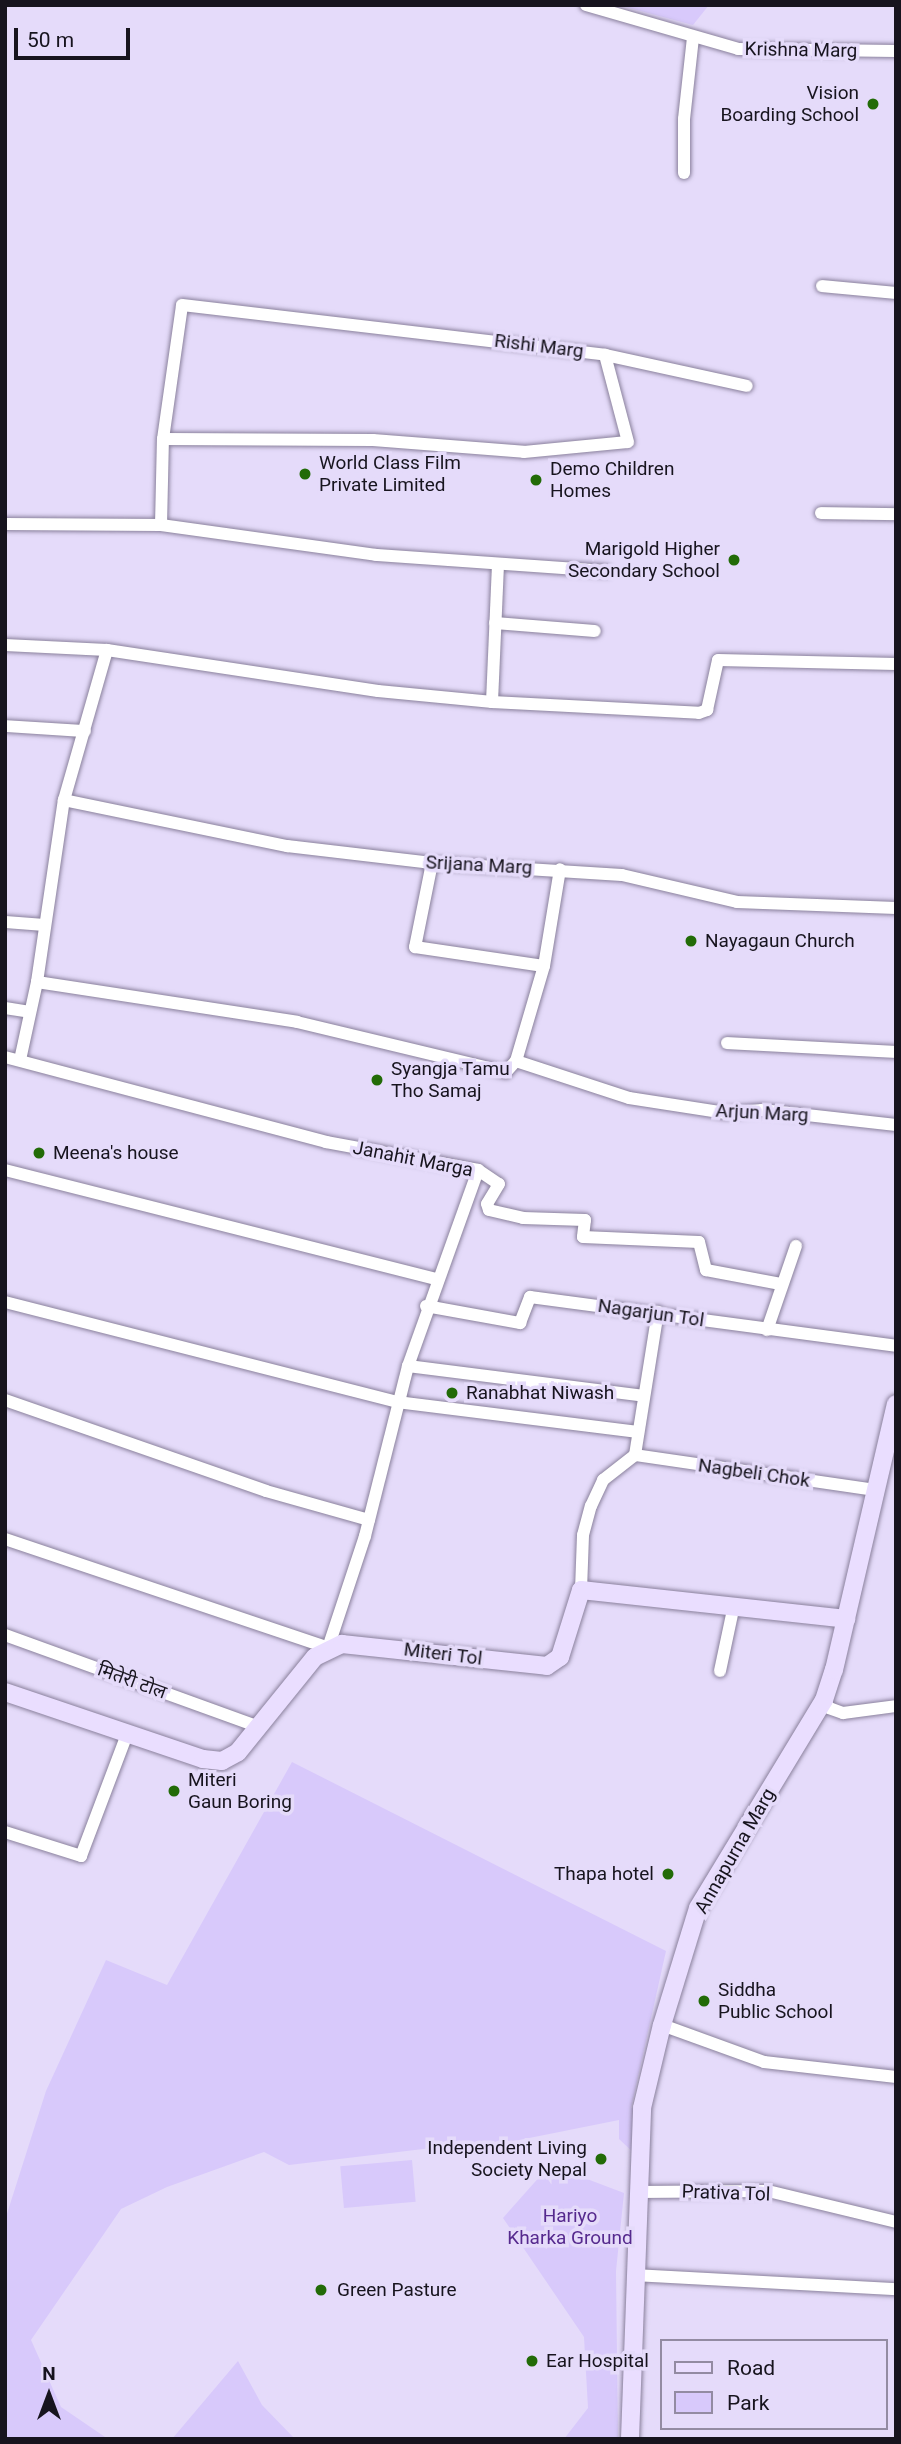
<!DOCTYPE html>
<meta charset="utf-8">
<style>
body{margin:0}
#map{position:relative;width:901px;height:2444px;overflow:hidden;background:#e5dbfa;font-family:Roboto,"Noto Sans Devanagari",sans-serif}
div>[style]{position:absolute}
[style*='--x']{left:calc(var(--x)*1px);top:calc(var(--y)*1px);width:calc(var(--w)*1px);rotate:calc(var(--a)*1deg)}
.green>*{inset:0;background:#d8c9fb;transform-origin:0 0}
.roads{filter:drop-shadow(0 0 2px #8a819c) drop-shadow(0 0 2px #8a819c)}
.minor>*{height:12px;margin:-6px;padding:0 6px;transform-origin:6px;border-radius:6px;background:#fff}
.secondary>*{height:18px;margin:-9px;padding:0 9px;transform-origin:9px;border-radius:9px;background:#eadeff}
.dots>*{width:19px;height:19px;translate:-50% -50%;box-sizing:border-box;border:4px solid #e5dbfa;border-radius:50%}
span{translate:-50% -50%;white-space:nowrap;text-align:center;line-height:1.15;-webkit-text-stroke:7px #e5dbfa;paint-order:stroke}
.street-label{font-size:19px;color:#17141e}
.poi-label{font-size:19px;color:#17141e}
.right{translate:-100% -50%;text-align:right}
.left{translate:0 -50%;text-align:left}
.park-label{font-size:19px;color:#562a8e}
.frame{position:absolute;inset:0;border:7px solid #17141e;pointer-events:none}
.legend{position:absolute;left:660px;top:2339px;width:228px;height:91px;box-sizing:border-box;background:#e5dbfa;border:2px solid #938ba2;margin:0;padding:9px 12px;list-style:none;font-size:21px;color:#17141e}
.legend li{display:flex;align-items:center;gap:14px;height:35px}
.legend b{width:35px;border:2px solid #938ba2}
.north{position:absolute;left:14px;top:2360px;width:70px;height:70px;-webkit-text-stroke:5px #e5dbfa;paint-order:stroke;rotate:0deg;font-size:19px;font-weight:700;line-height:28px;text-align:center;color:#17141e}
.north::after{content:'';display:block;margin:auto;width:24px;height:32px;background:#17141e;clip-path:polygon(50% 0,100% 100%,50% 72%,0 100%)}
.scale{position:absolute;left:14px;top:28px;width:116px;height:32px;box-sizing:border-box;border:4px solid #17141e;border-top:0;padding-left:9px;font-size:21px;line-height:24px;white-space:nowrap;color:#17141e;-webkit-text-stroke:5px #e5dbfa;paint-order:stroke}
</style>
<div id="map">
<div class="green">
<div style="clip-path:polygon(618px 5px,709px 5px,693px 25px)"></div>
<div style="clip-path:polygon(292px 1762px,666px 1951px,631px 2108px,637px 2107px,635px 2154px,619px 2139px,619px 2120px,490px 2146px,440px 2147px,289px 2165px,264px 2152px,167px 2187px,121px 2209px,31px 2340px,61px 2407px,108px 2439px,5px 2439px,5px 2220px,46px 2091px,106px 1960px,167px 1985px)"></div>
<div style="left:412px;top:2160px;width:42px;height:72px;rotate:85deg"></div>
<div style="clip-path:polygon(550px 2165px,624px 2193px,616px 2271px,618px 2439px,564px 2439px,588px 2408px,584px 2337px,503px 2218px)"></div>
<div style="clip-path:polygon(238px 2361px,262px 2405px,295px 2439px,172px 2439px)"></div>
</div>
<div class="roads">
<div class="minor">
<div style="--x:586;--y:5;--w:158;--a:16.1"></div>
<div style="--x:738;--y:49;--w:158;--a:0.7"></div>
<div style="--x:684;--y:173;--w:54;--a:-90"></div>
<div style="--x:684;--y:119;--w:81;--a:-83.7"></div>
<div style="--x:822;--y:286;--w:74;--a:5.4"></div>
<div style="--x:163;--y:439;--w:210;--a:0.3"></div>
<div style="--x:373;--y:440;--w:151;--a:4.5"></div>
<div style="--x:524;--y:452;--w:104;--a:-5.5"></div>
<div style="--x:628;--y:442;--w:90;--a:-104.8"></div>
<div style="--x:821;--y:513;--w:75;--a:0.8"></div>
<div style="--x:5;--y:524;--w:156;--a:0.4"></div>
<div style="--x:161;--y:525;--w:217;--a:7.9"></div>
<div style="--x:376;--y:555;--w:231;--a:4"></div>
<div style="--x:161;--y:525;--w:86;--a:-88.7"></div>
<div style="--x:163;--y:439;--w:135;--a:-81.9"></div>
<div style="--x:182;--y:305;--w:426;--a:6.7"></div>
<div style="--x:605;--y:355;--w:145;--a:12.3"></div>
<div style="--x:495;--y:623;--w:100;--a:4.6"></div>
<div style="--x:5;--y:645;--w:102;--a:2.8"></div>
<div style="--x:107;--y:650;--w:274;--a:8.6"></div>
<div style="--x:378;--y:691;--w:115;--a:5.5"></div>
<div style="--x:492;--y:702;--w:207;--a:3"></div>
<div style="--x:699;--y:713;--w:9;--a:-21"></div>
<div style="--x:707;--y:710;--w:51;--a:-77.6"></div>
<div style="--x:718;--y:660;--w:178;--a:1.3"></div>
<div style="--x:492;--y:702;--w:136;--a:-87.5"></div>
<div style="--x:5;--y:726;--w:80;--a:3.6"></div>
<div style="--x:64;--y:800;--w:228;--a:11.7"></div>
<div style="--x:287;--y:846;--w:146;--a:6.7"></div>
<div style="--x:432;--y:863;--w:190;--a:3.6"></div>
<div style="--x:622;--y:875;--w:118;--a:13.2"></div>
<div style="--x:737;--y:902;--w:159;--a:2.2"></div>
<div style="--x:432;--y:863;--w:86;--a:101.4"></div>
<div style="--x:415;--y:947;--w:130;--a:8.4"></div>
<div style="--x:5;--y:922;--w:40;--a:4.3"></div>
<div style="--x:37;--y:982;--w:263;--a:8.7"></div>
<div style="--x:297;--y:1022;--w:215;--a:13.5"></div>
<div style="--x:506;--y:1072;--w:15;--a:-48"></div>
<div style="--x:516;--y:1061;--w:119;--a:18.1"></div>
<div style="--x:629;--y:1098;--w:98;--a:8.8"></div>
<div style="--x:726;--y:1113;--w:36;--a:-5"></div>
<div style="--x:762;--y:1110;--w:135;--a:6.4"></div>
<div style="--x:5;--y:1008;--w:25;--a:9"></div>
<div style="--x:727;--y:1043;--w:169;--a:3"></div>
<div style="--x:5;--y:1057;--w:332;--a:14.8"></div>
<div style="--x:326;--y:1142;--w:155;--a:10.4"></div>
<div style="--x:478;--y:1170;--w:25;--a:34"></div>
<div style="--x:499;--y:1184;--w:23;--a:121"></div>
<div style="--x:487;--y:1204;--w:6;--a:72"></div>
<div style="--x:489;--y:1210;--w:35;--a:13"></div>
<div style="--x:523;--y:1218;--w:62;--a:1.8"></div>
<div style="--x:585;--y:1220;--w:17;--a:97"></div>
<div style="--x:583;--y:1237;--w:116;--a:2.5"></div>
<div style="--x:699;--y:1242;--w:29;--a:76"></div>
<div style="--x:706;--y:1270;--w:76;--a:10.6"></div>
<div style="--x:20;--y:1060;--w:80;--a:-77.7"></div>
<div style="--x:37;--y:982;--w:184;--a:-81.6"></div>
<div style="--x:64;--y:800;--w:156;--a:-74"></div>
<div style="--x:516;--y:1061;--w:99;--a:-73.6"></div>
<div style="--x:544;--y:966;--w:98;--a:-80.6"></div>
<div style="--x:5;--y:1170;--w:444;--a:14.2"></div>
<div style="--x:5;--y:1302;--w:405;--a:14.3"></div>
<div style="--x:397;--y:1402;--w:243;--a:7.1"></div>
<div style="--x:426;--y:1306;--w:96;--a:10.3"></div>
<div style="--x:520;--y:1323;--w:28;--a:-69"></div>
<div style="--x:530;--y:1297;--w:369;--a:7.6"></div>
<div style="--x:767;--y:1330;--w:89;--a:-71"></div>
<div style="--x:408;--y:1366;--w:238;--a:7.2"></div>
<div style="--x:5;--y:1400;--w:276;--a:19.2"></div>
<div style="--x:266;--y:1491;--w:107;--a:15.7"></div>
<div style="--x:635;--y:1455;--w:242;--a:8.3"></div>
<div style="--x:5;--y:1539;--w:341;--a:18.6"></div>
<div style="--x:328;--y:1648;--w:118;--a:-71.7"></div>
<div style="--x:365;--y:1536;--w:175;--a:-75.8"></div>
<div style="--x:408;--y:1366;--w:208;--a:-70.3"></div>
<div style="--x:581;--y:1590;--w:55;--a:-87.9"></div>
<div style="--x:583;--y:1535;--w:30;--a:-75"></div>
<div style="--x:591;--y:1506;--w:29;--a:-65"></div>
<div style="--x:603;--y:1480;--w:41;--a:-38"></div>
<div style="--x:635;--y:1455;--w:145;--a:-80.9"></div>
<div style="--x:5;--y:1635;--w:270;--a:19.9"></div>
<div style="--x:720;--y:1671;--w:67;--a:-78"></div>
<div style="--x:824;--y:1700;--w:9;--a:58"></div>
<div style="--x:829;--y:1708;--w:15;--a:20"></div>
<div style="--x:843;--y:1713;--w:53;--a:-7.5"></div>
<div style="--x:5;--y:1832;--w:80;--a:17.5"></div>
<div style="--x:81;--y:1856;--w:130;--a:-69.3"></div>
<div style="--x:662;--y:2025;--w:109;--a:19.9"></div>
<div style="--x:764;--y:2062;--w:133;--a:6.5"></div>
<div style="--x:638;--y:2192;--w:130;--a:-0.4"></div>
<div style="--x:768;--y:2191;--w:132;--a:13.6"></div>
<div style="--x:635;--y:2275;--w:261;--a:3.1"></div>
</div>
<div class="secondary">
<div style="--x:5;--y:1692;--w:209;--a:18.7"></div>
<div style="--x:203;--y:1759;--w:19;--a:6"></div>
<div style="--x:222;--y:1761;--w:18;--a:-29"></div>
<div style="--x:238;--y:1752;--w:122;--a:-51"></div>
<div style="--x:315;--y:1657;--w:30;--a:-26"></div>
<div style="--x:342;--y:1644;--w:206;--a:6.1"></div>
<div style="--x:547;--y:1666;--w:16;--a:-35"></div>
<div style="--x:560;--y:1657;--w:70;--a:-72.6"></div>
<div style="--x:581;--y:1590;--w:267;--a:6.2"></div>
<div style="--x:630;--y:2439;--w:331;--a:-87.9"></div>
<div style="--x:642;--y:2108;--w:85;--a:-76.5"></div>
<div style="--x:662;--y:2025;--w:122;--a:-72.9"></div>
<div style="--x:698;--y:1908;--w:243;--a:-58.8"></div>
<div style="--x:824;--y:1700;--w:32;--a:-72"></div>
<div style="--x:834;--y:1670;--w:273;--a:-76.9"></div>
</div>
</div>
<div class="dots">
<div style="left:873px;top:104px;background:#226b07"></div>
<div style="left:305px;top:474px;background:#226b07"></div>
<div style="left:536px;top:480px;background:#226b07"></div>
<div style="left:734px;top:560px;background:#226b07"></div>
<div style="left:691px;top:941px;background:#226b07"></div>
<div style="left:377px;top:1080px;background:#226b07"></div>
<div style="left:39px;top:1153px;background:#226b07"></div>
<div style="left:452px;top:1393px;background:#226b07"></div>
<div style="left:174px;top:1791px;background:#226b07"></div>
<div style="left:668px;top:1874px;background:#226b07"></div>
<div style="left:704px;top:2001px;background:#226b07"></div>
<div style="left:601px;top:2159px;background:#226b07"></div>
<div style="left:321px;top:2290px;background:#226b07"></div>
<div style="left:532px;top:2361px;background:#226b07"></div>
</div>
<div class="street-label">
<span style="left:801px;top:50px;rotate:1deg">Krishna Marg</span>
<span style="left:539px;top:346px;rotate:7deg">Rishi Marg</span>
<span style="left:479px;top:865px;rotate:3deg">Srijana Marg</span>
<span style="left:762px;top:1113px;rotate:3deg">Arjun Marg</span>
<span style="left:413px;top:1159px;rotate:11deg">Janahit Marga</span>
<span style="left:651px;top:1313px;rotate:8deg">Nagarjun Tol</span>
<span style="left:754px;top:1473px;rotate:8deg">Nagbeli Chok</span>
<span style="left:443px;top:1654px;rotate:7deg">Miteri Tol</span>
<span style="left:132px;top:1681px;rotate:20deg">मितेरी टोल</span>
<span style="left:735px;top:1851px;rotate:-60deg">Annapurna Marg</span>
<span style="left:726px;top:2193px;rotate:2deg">Prativa Tol</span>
</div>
<div class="poi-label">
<span class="right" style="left:859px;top:104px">Vision<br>Boarding School</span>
<span class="left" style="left:319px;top:474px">World Class Film<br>Private Limited</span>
<span class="left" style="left:550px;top:480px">Demo Children<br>Homes</span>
<span class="right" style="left:720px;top:560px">Marigold Higher<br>Secondary School</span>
<span class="left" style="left:705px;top:941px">Nayagaun Church</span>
<span class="left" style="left:391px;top:1080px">Syangja Tamu<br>Tho Samaj</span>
<span class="left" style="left:53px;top:1153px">Meena's house</span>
<span class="left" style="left:466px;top:1393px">Ranabhat Niwash</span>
<span class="left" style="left:188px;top:1791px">Miteri<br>Gaun Boring</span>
<span class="right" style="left:654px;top:1874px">Thapa hotel</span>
<span class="left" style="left:718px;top:2001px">Siddha<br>Public School</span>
<span class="right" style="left:587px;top:2159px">Independent Living<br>Society Nepal</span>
<span class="left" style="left:337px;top:2290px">Green Pasture</span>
<span class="left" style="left:546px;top:2361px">Ear Hospital</span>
</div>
<div class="park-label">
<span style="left:570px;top:2227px">Hariyo<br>Kharka Ground</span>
</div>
<div class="frame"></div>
<ul class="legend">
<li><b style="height:9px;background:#eadeff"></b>Road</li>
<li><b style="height:19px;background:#d8c9fb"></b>Park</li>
</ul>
<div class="north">N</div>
<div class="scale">50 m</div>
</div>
